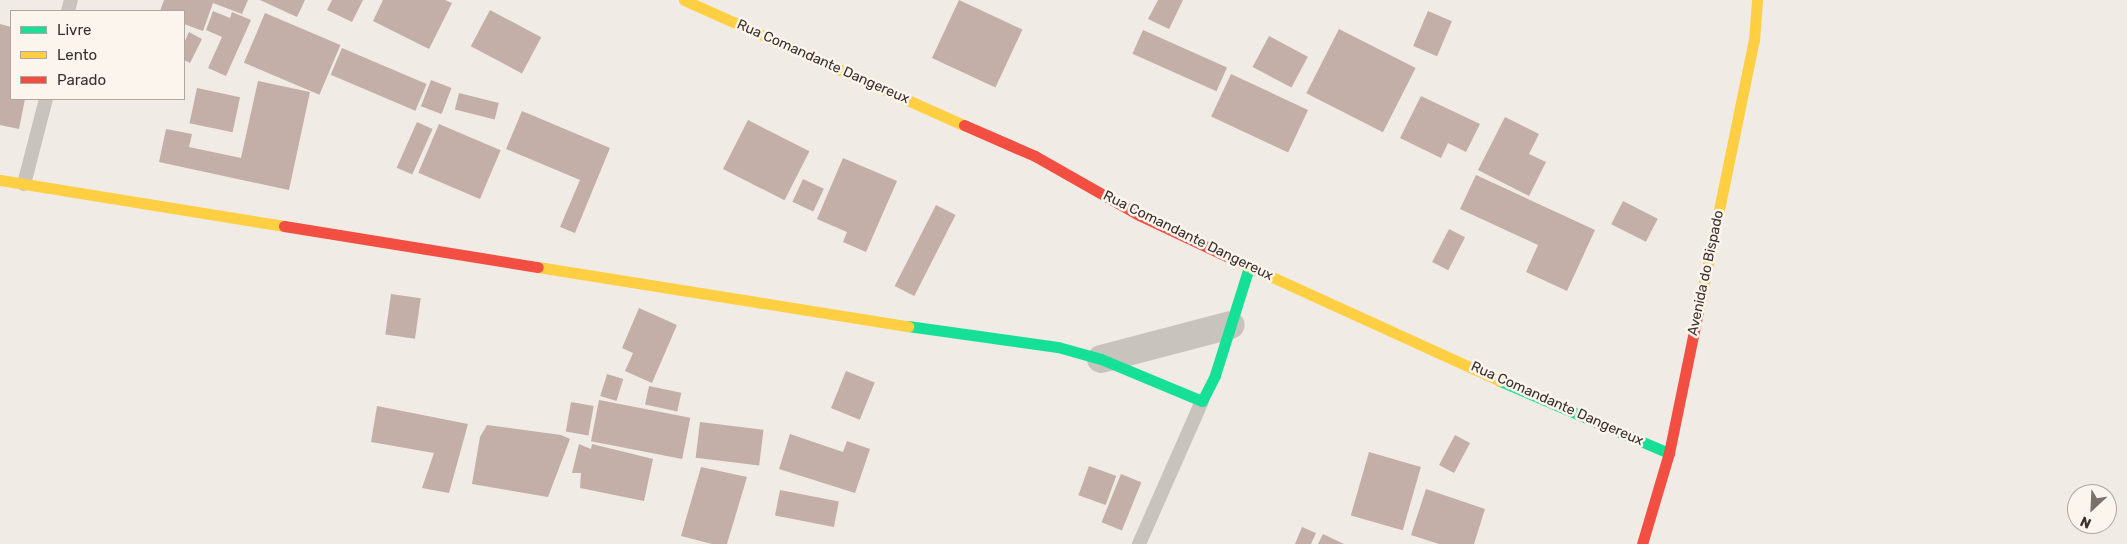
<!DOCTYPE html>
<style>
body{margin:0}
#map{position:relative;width:2127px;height:544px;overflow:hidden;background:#f0ebe5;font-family:Rubik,sans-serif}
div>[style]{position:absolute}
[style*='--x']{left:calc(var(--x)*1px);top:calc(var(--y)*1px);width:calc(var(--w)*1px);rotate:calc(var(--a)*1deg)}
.building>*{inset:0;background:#c3afa7;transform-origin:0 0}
.lane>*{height:14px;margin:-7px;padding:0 7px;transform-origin:7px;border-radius:7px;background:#c9c3be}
.street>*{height:28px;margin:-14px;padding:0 14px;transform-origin:14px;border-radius:14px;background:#c9c3be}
.fast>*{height:11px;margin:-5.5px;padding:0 5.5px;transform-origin:5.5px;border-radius:5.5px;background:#16e098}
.slow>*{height:11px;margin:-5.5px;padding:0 5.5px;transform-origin:5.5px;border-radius:5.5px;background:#ffcf43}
.jam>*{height:11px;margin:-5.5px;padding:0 5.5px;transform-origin:5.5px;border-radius:5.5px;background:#f24e42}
span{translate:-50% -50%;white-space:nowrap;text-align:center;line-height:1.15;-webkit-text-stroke:5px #fbf5ee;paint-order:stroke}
.street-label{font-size:14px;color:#3b302b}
.legend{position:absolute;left:10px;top:10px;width:175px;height:90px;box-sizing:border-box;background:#fbf5ee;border:1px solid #aea6a0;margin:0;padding:6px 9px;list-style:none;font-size:15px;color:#3b302b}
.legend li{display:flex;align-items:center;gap:10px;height:25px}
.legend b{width:25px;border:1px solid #aea6a0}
.north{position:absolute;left:2067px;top:484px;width:50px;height:50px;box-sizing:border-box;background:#fbf5ee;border:1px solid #aea6a0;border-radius:50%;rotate:205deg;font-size:14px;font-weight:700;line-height:20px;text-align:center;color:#3b302b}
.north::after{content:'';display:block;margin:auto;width:18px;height:22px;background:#7a716c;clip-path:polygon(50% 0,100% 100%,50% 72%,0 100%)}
</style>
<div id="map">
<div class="building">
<div style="clip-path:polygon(164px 0,248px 0,242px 14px,213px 3px,203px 31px,184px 24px,184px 11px,160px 11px)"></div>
<div style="clip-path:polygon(260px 0,305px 0,297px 17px)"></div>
<div style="clip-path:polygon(332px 0,363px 0,352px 22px,327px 10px)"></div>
<div style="clip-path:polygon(383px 0,445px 0,452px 3px,429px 49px,373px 21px)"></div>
<div style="left:959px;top:0;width:70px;height:64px;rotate:25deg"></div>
<div style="clip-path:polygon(1158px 0,1183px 0,1169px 29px,1148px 19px)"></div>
<div style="left:490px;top:10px;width:58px;height:41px;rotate:28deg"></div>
<div style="clip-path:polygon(213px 11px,230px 18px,232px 12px,251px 20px,226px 76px,208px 68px,222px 37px,206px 30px)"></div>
<div style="left:1428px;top:11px;width:26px;height:38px;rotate:23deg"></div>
<div style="left:265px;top:13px;width:82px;height:54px;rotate:23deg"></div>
<div style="clip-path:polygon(0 24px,11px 27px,11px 99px,25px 99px,19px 129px,0 125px)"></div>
<div style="left:1339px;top:29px;width:86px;height:72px;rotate:27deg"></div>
<div style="left:1143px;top:30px;width:92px;height:26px;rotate:24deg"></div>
<div style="clip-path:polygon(189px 32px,202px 39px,190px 63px,184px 60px,184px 43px)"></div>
<div style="left:1269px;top:36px;width:44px;height:35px;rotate:28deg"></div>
<div style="left:342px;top:48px;width:92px;height:29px;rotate:23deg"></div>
<div style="left:1231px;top:74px;width:85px;height:47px;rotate:25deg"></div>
<div style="left:431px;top:80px;width:22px;height:28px;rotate:21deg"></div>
<div style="clip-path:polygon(258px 81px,310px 92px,289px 190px,159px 162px,166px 129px,192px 134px,189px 147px,241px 158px)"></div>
<div style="left:197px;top:88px;width:44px;height:36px;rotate:12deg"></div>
<div style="left:459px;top:93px;width:41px;height:17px;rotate:14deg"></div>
<div style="clip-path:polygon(1421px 96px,1480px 124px,1466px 152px,1448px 143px,1441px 158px,1400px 138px)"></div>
<div style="clip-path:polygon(522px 111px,610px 148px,575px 233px,560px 227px,580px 180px,506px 149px)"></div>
<div style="clip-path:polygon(1505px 117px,1539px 134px,1529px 154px,1546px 162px,1529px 196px,1478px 170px)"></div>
<div style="left:748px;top:120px;width:69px;height:55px;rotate:27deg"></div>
<div style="left:417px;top:122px;width:17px;height:50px;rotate:24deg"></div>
<div style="left:439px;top:124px;width:67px;height:53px;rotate:23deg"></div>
<div style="clip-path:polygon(843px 158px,897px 181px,866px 252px,843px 242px,847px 232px,817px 219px)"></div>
<div style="clip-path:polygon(1476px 175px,1595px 230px,1567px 291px,1526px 272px,1538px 245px,1460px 209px)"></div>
<div style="left:803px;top:179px;width:23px;height:25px;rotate:25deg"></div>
<div style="left:1623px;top:201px;width:39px;height:26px;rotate:27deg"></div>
<div style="left:936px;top:205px;width:22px;height:91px;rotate:27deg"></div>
<div style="left:1449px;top:229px;width:18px;height:37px;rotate:27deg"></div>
<div style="left:391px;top:294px;width:30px;height:41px;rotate:8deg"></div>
<div style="clip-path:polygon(639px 308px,677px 325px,652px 383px,625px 371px,633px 353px,622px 348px)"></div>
<div style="left:846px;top:371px;width:31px;height:40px;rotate:22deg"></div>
<div style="left:607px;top:374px;width:17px;height:23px;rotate:17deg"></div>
<div style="left:649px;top:386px;width:33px;height:19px;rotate:12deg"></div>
<div style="left:599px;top:400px;width:93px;height:42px;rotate:11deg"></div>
<div style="left:571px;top:402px;width:23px;height:30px;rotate:10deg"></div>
<div style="clip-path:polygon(377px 406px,468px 424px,449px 493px,422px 488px,434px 453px,371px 442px)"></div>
<div style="left:700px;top:422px;width:64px;height:36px;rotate:7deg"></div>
<div style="clip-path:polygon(487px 425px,561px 435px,570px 439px,548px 497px,472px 484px,480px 437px)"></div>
<div style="clip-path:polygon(790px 434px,843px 452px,847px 441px,870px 449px,855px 493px,779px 469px)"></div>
<div style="left:1455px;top:435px;width:17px;height:34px;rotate:28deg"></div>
<div style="clip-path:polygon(579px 444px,591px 449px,592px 444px,653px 459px,644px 501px,580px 488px,581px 473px,572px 473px)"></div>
<div style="left:1369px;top:452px;width:54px;height:66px;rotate:16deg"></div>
<div style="left:1089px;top:466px;width:29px;height:31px;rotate:20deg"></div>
<div style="clip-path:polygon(701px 467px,747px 477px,727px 544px,712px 544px,681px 536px)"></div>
<div style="left:1121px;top:474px;width:22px;height:52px;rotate:22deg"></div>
<div style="clip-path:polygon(1426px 489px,1485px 509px,1474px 544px,1439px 544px,1411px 535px)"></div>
<div style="left:780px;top:490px;width:60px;height:26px;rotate:11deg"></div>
<div style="clip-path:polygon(1302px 527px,1316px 533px,1311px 544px,1295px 544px)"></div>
<div style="clip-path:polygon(1323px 534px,1344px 544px,1318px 544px)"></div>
</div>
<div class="lane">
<div style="--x:68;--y:11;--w:11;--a:-75"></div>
<div style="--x:24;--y:184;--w:88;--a:-75.5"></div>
<div style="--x:1139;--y:544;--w:156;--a:-66.2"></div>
</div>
<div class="street">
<div style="--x:1101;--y:359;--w:134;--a:-14.7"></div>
</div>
<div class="fast">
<div style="--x:908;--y:326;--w:151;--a:8"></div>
<div style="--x:1058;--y:347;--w:45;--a:15.6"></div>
<div style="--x:1101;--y:359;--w:109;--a:22.6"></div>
<div style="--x:1202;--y:401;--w:29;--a:-63"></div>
<div style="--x:1215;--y:375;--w:113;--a:-72.5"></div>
<div style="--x:1500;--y:381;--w:184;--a:23.1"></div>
</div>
<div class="slow">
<div style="--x:684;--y:0;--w:307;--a:24.1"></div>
<div style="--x:0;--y:180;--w:288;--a:9.2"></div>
<div style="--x:1226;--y:256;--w:301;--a:24.5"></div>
<div style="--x:538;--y:267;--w:375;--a:9.1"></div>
<div style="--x:1698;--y:312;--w:278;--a:-78.4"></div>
<div style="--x:1754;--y:40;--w:40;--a:-85.7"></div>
</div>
<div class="jam">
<div style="--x:964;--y:125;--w:77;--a:23.6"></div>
<div style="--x:1035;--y:156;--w:120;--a:29.6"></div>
<div style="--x:1139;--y:215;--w:96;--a:25.2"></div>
<div style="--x:284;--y:226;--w:257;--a:9.2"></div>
<div style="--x:1642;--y:544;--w:95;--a:-73.5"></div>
<div style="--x:1669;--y:453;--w:144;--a:-78.4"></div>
</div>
<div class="street-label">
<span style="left:823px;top:62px;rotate:24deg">Rua Comandante Dangereux</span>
<span style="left:1188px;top:236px;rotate:26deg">Rua Comandante Dangereux</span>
<span style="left:1706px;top:273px;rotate:-78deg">Avenida do Bispado</span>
<span style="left:1557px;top:404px;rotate:24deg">Rua Comandante Dangereux</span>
</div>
<ul class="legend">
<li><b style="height:6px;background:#16e098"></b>Livre</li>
<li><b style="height:6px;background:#ffcf43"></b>Lento</li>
<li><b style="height:6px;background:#f24e42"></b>Parado</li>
</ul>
<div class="north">N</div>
</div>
